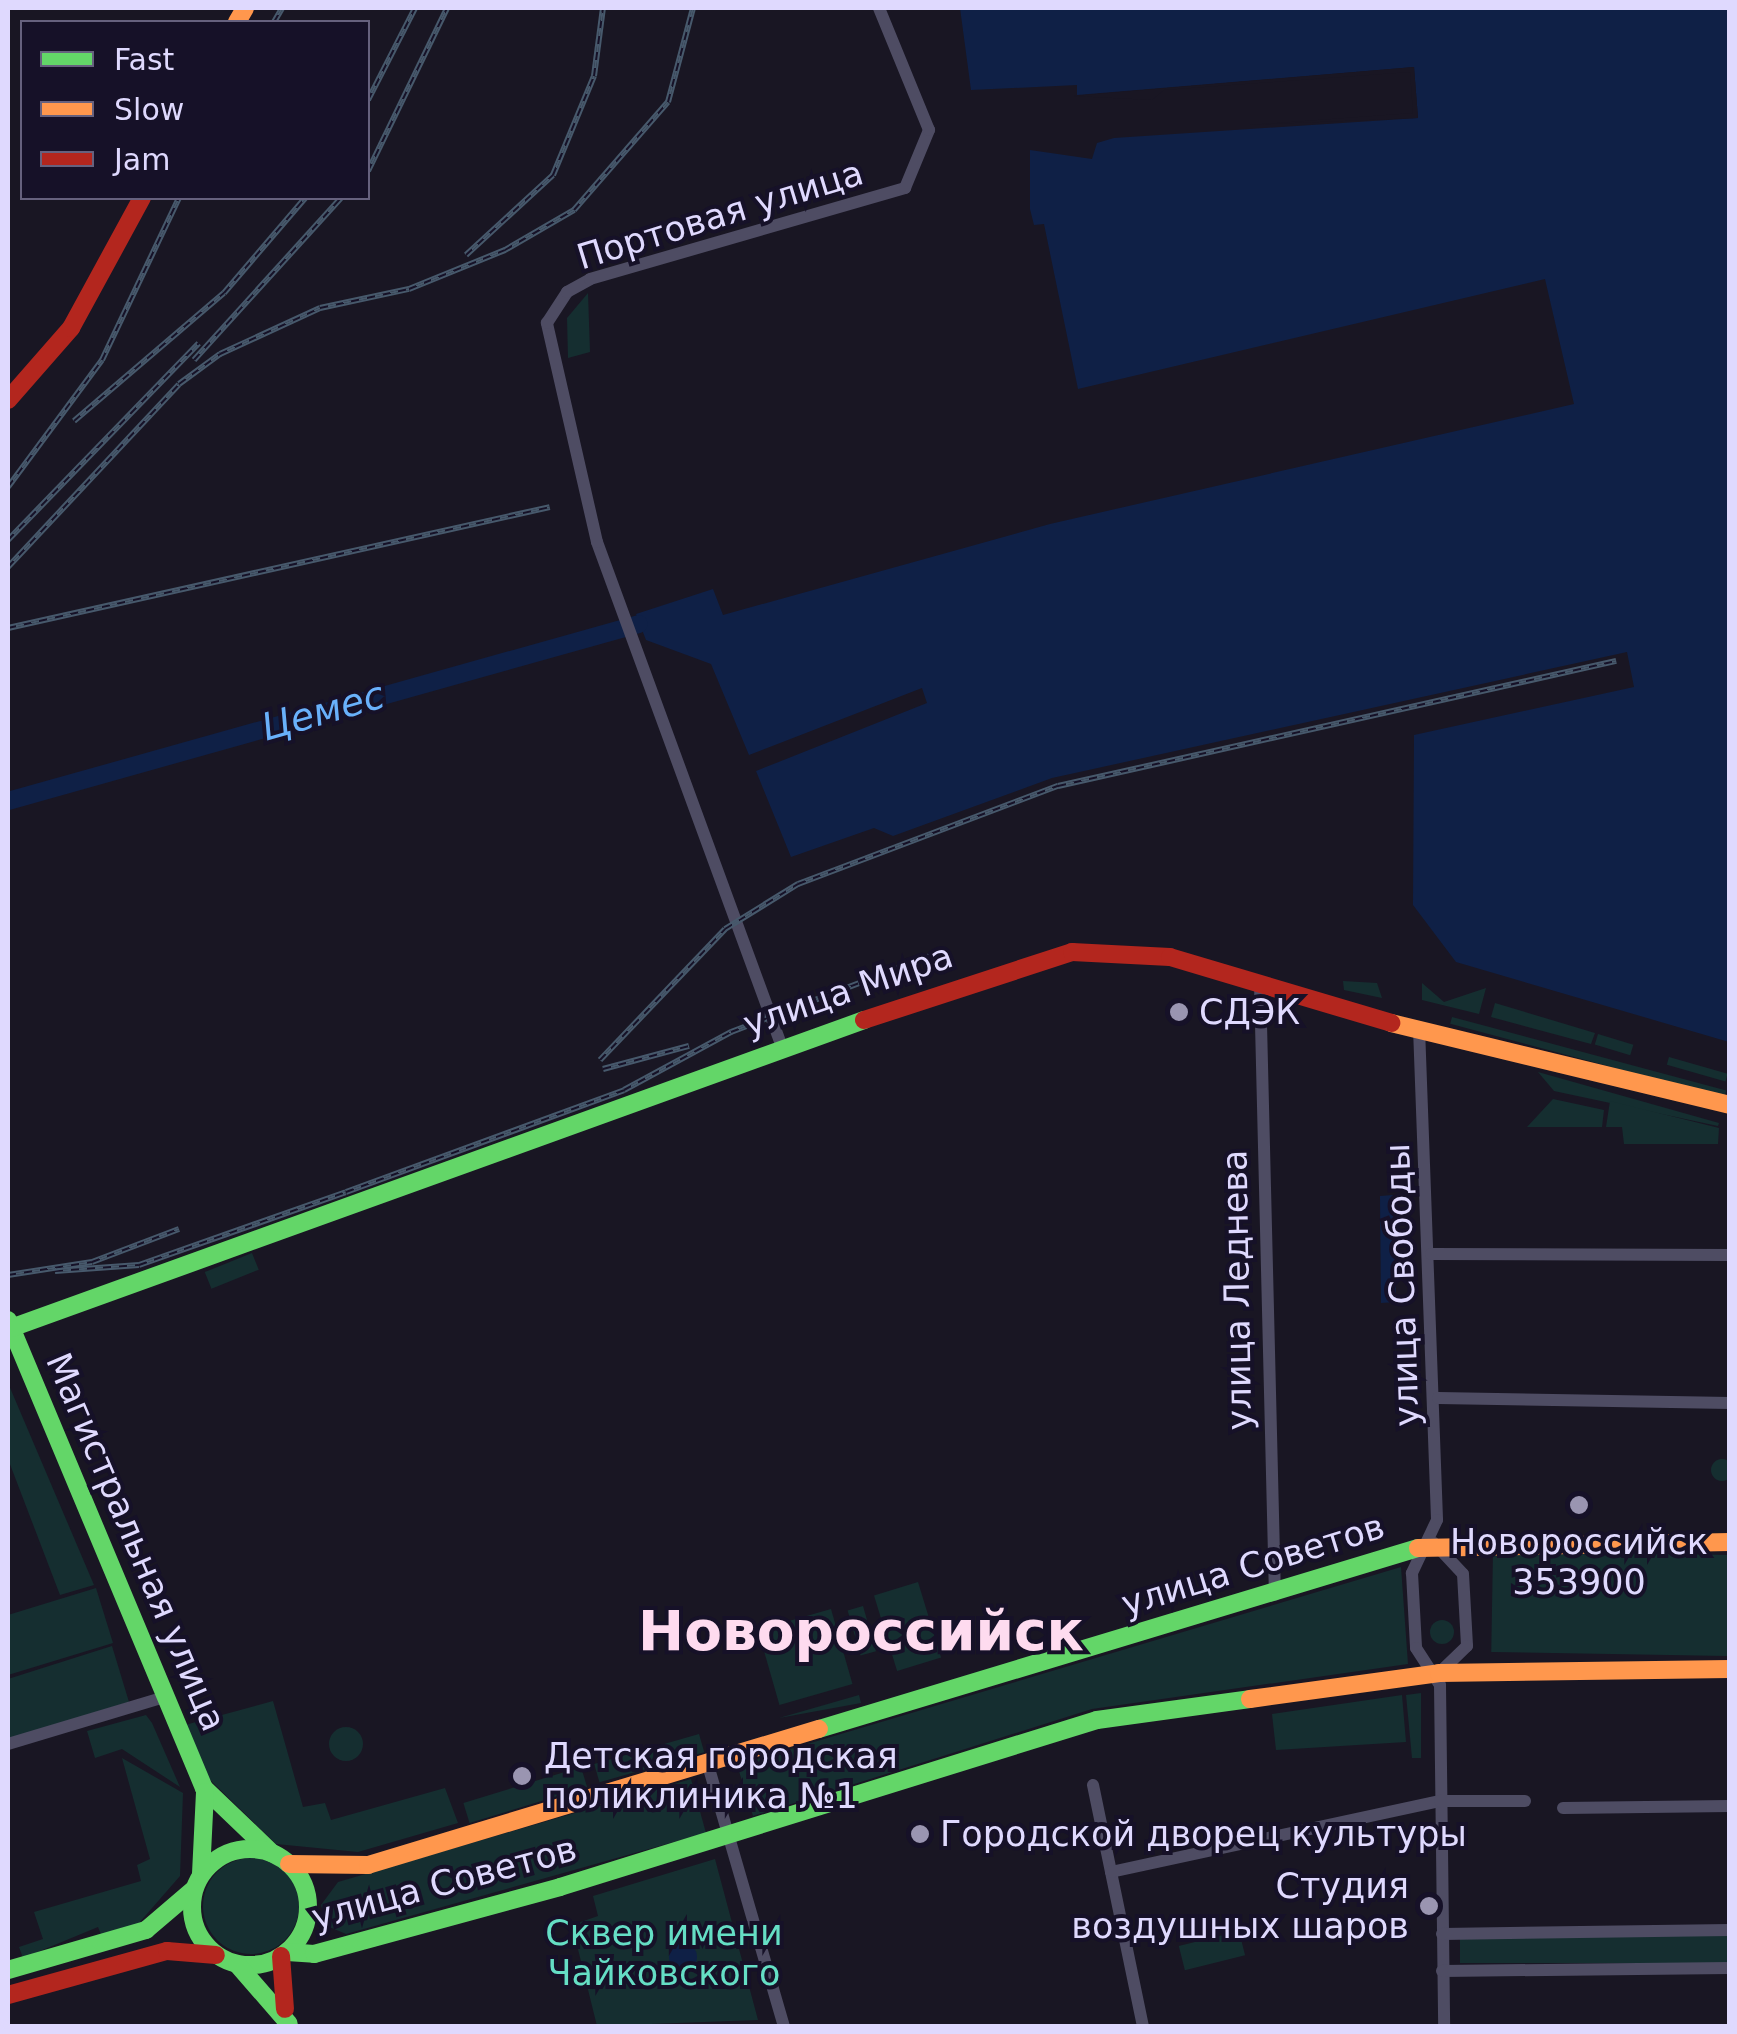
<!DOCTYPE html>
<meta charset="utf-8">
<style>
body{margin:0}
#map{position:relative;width:1737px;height:2034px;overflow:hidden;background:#191623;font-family:"DejaVu Sans",sans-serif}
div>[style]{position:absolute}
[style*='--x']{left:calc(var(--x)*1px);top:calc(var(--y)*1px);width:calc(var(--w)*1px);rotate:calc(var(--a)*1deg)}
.green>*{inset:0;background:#152e30;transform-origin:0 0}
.round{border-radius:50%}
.water>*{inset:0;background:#0f2046}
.pier>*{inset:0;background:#191623}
.river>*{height:18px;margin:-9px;padding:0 9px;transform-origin:9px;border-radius:9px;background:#0f2046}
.street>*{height:12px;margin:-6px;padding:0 6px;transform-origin:6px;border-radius:6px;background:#4e4c63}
.fast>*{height:18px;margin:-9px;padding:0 9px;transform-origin:9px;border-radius:9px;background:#63d668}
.fast>.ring{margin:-9px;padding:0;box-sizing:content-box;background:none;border:18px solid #63d668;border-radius:50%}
.slow>*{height:18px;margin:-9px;padding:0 9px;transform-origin:9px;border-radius:9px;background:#ff974d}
.jam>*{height:18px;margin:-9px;padding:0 9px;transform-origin:9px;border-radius:9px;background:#b3261e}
.rail>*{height:6px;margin-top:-3px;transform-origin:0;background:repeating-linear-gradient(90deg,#161128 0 8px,#47596c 0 16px);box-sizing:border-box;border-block:2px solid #47596c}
.dots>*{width:28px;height:28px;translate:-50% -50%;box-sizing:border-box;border:5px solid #161128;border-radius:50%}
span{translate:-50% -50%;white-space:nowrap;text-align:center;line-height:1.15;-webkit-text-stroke:8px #161128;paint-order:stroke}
.street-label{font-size:35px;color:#dfd9fe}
.poi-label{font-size:35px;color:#dfd9fe}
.left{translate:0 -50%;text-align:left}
.right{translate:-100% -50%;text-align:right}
.park-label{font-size:35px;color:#65dec5}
.water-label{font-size:38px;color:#69b1fb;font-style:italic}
.town-label{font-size:55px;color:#fedbef;font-weight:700}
.frame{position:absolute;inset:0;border:10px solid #dfd9fe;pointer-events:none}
.legend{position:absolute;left:20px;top:20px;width:350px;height:180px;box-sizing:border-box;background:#161128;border:2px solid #66617e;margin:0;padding:12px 18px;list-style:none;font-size:30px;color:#dfd9fe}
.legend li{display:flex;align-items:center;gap:20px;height:50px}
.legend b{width:50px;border:2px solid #66617e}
</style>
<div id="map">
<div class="green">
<div style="clip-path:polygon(588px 293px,590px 352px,568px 358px,567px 318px)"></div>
<div style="clip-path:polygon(1343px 981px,1377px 983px,1382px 998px,1344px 990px)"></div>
<div style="clip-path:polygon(1422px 983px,1444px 1002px,1486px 988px,1479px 1014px,1422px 1000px)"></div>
<div style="clip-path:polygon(1495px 1003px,1595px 1033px,1591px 1044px,1491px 1017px)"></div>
<div style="left:1452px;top:1017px;width:284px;height:7px;rotate:15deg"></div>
<div style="left:1598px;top:1034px;width:37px;height:11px;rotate:17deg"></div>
<div style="left:1669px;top:1057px;width:61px;height:8px;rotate:16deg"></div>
<div style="clip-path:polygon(1538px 1072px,1719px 1123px,1718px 1126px,1554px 1091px)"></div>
<div style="clip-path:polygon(1553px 1099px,1604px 1110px,1602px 1127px,1527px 1127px)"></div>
<div style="clip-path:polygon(1610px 1101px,1719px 1128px,1718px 1144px,1624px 1144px,1622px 1127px,1606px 1127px)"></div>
<div style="left:252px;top:1253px;width:18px;height:51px;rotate:68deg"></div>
<div style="clip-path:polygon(8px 1383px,94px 1585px,60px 1595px,8px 1459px)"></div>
<div class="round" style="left:1711px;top:1459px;width:22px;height:22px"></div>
<div style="left:1493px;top:1551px;width:236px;height:101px;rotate:1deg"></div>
<div style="clip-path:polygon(1401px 1567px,1408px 1664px,1092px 1709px,753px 1816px,737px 1765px)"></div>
<div style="left:918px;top:1582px;width:79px;height:46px;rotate:73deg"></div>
<div style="clip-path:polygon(96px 1588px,113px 1643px,8px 1675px,8px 1615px)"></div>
<div style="left:863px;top:1606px;width:47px;height:16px;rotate:74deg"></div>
<div style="left:831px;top:1609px;width:78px;height:76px;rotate:74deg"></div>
<div class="round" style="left:1430px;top:1620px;width:24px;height:24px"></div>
<div style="clip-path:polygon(112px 1646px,129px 1702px,8px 1739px,8px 1679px)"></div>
<div style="clip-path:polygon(1421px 1693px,1421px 1758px,1412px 1758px,1406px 1695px)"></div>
<div style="clip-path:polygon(859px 1695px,861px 1703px,779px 1718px)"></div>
<div style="clip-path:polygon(1402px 1695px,1406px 1742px,1276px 1750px,1272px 1714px)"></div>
<div style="clip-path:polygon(273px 1701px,303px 1807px,325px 1803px,331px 1820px,445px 1788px,458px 1823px,358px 1852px,276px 1844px,207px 1777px,185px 1725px)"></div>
<div style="clip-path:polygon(146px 1715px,152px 1723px,180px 1787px,122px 1749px,95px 1758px,87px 1731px)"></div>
<div class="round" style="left:329px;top:1727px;width:34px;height:34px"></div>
<div style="left:699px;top:1734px;width:19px;height:109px;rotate:74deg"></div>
<div style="clip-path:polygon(122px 1758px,183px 1793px,180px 1876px,139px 1923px,102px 1937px,98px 1927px,23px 1958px,19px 1947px,43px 1939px,34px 1912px,141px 1881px,137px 1865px,150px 1859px)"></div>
<div style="left:581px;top:1767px;width:21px;height:123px;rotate:73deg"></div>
<div style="clip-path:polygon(691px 1779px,706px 1833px,346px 1934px,327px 1926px,321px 1905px,338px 1882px)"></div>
<div class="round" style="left:203px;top:1858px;width:96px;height:96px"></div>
<div style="clip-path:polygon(715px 1859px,758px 2020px,597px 2026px,572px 1925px,598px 1916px,593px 1896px)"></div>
<div style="left:1239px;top:1931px;width:25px;height:62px;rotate:76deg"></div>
<div style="left:1729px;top:1935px;width:28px;height:269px;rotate:90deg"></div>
</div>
<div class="water">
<div style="clip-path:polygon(960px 8px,1729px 8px,1729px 1042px,1456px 962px,1413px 905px,1414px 735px,1634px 687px,1627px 652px,1052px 778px,893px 836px,874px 828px,791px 857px,756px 771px,927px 703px,922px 688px,749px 755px,711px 664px,646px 640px,636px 614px,713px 589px,723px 615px,1050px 524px,1574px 404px,1545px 279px,1078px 389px,1044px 224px,1034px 225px,1030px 209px,1030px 150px,1092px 159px,1097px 143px,1114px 138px,1418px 118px,1414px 67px,1077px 95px,1077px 85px,971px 90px)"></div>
<div style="clip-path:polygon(1393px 1195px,1396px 1302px,1381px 1303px,1380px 1196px)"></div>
<div class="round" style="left:669px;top:1943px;width:28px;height:28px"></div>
</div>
<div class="pier">
<div style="clip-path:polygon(1414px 67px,1418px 118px,1248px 125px,1413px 113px,1410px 72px,1164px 90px,1152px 100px,1073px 96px)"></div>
</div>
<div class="river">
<div style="--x:8;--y:801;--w:655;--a:-15.67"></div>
</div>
<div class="street">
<div style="--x:1260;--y:983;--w:612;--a:88.6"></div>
<div style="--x:1419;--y:1028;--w:492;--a:87.9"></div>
<div style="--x:1437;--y:1520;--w:59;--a:115.3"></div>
<div style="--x:1412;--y:1573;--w:75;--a:86.9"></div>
<div style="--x:1416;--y:1648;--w:44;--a:57"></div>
<div style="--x:1440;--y:1685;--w:341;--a:89.3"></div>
<div style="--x:782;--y:1047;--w:538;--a:-110.12"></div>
<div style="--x:597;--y:542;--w:225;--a:-102.9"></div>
<div style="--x:547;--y:323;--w:37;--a:-57"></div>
<div style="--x:567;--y:292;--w:26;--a:-29"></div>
<div style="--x:590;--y:279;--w:328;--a:-16.1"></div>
<div style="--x:905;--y:188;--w:63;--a:-67.5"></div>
<div style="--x:929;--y:130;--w:132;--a:-112.3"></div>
<div style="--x:1431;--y:1254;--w:299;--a:0.2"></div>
<div style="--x:1438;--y:1398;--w:292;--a:1"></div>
<div style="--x:1434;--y:1543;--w:42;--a:46.9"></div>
<div style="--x:1463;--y:1574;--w:72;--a:86.8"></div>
<div style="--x:1467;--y:1646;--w:39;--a:136"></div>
<div style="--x:8;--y:1744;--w:164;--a:-16.7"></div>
<div style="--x:708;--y:1765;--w:272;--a:73.8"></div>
<div style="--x:1093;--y:1785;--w:246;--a:78.3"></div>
<div style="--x:1563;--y:1808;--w:167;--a:-0.7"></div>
<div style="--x:1111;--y:1872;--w:337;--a:-12.2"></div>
<div style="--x:1440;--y:1801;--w:85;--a:0"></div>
<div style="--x:1442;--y:1934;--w:288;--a:-0.8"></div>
<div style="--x:1442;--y:1971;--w:288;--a:-0.6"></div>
</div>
<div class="fast">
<div style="--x:8;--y:1320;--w:507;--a:67.28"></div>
<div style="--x:204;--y:1788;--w:95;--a:43.7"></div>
<div style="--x:11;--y:1328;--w:907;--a:-19.85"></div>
<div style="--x:819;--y:1729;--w:626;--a:-16.81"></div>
<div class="ring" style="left:192px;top:1849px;width:98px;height:98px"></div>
<div style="--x:201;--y:1874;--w:82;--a:-87.2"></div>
<div style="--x:287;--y:1952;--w:27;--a:4"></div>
<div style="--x:314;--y:1954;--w:255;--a:-15.2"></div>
<div style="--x:560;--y:1887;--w:562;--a:-17.28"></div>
<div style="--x:1097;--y:1720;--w:154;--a:-7.8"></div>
<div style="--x:237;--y:1964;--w:79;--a:49.1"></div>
<div style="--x:8;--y:1970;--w:144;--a:-16.2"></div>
<div style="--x:146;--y:1930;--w:63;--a:-40.5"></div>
</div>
<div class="slow">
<div style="--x:237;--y:22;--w:16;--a:-60"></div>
<div style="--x:1391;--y:1023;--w:349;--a:13.6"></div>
<div style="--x:1418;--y:1548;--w:312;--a:-1.1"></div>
<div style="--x:1250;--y:1699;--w:191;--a:-7.8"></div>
<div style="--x:1439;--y:1673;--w:291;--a:-0.8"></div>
<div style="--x:289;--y:1864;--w:79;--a:0.7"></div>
<div style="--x:368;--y:1865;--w:471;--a:-16.8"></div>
</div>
<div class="jam">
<div style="--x:8;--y:400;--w:96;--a:-48.8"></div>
<div style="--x:71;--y:328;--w:148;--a:-61.4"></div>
<div style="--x:864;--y:1020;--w:219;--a:-18.1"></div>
<div style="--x:1072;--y:952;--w:98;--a:2.9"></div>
<div style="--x:1170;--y:957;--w:231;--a:16.6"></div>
<div style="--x:281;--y:1956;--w:53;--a:85.7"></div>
<div style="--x:8;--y:1995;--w:165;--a:-15.5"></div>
<div style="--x:167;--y:1951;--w:49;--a:4.7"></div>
</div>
<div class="rail">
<div style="--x:274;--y:22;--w:16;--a:-60"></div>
<div style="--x:368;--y:100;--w:103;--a:-62.9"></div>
<div style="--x:368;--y:171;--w:181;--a:-64.1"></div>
<div style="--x:466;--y:255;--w:118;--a:-42.6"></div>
<div style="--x:553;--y:175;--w:107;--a:-67.5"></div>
<div style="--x:594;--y:76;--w:69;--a:-82.5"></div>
<div style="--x:194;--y:360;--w:219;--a:-47.8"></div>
<div style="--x:74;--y:421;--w:197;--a:-40.5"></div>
<div style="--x:224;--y:293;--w:125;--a:-49.5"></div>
<div style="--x:8;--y:487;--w:158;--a:-53.5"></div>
<div style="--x:102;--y:360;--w:179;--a:-64.6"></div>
<div style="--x:8;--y:540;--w:274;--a:-45.9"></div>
<div style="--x:8;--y:567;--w:250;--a:-46.9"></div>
<div style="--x:179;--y:384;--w:51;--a:-36.2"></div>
<div style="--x:220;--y:354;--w:110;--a:-24.7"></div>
<div style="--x:320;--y:308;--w:91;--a:-12.1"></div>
<div style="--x:409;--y:289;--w:104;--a:-22.1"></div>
<div style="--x:505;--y:250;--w:80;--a:-30.1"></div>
<div style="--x:574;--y:210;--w:143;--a:-49"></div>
<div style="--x:668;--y:102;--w:97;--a:-75.1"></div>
<div style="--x:8;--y:628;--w:555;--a:-12.58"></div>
<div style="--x:600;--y:1060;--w:181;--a:-46.3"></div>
<div style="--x:725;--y:929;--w:86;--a:-31.7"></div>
<div style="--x:798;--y:884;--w:278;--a:-20.7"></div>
<div style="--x:1058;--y:786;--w:572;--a:-12.63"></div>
<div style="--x:603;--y:1069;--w:89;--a:-15"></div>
<div style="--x:55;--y:1271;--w:84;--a:-4.1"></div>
<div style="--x:139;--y:1265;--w:219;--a:-19.4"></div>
<div style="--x:346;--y:1192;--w:296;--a:-20.1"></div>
<div style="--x:624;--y:1090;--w:122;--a:-28.5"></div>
<div style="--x:731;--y:1032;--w:225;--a:-20.9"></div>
<div style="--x:8;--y:1275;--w:85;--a:-8.8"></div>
<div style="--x:92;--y:1262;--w:93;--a:-20.8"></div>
</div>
<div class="dots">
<div style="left:1179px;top:1012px;background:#9a95b1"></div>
<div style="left:1579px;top:1505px;background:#9a95b1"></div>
<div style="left:522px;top:1776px;background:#9a95b1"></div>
<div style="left:920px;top:1834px;background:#9a95b1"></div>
<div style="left:1429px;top:1906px;background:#9a95b1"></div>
</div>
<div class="street-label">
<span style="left:720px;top:215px;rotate:-17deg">Портовая улица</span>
<span style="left:848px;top:990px;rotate:-19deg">улица Мира</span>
<span style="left:1402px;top:1285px;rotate:-92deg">улица Свободы</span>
<span style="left:1237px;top:1290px;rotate:-91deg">улица Леднева</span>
<span style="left:136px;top:1542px;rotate:67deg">Магистральная улица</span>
<span style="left:1253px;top:1565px;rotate:-17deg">улица Советов</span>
<span style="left:444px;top:1883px;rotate:-15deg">улица Советов</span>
</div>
<div class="poi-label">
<span class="left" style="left:1199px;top:1012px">СДЭК</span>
<span style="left:1579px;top:1562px">Новороссийск<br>353900</span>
<span class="left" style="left:544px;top:1776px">Детская городская<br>поликлиника №1</span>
<span class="left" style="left:940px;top:1834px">Городской дворец культуры</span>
<span class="right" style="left:1409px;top:1906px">Студия<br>воздушных шаров</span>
</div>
<div class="park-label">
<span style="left:664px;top:1953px">Сквер имени<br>Чайковского</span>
</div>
<div class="water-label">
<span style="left:323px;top:712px;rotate:-16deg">Цемес</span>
</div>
<div class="town-label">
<span style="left:861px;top:1632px">Новороссийск</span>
</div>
<div class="frame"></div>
<ul class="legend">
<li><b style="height:12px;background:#63d668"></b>Fast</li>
<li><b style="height:12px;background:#ff974d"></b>Slow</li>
<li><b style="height:12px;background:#b3261e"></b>Jam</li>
</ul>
</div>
